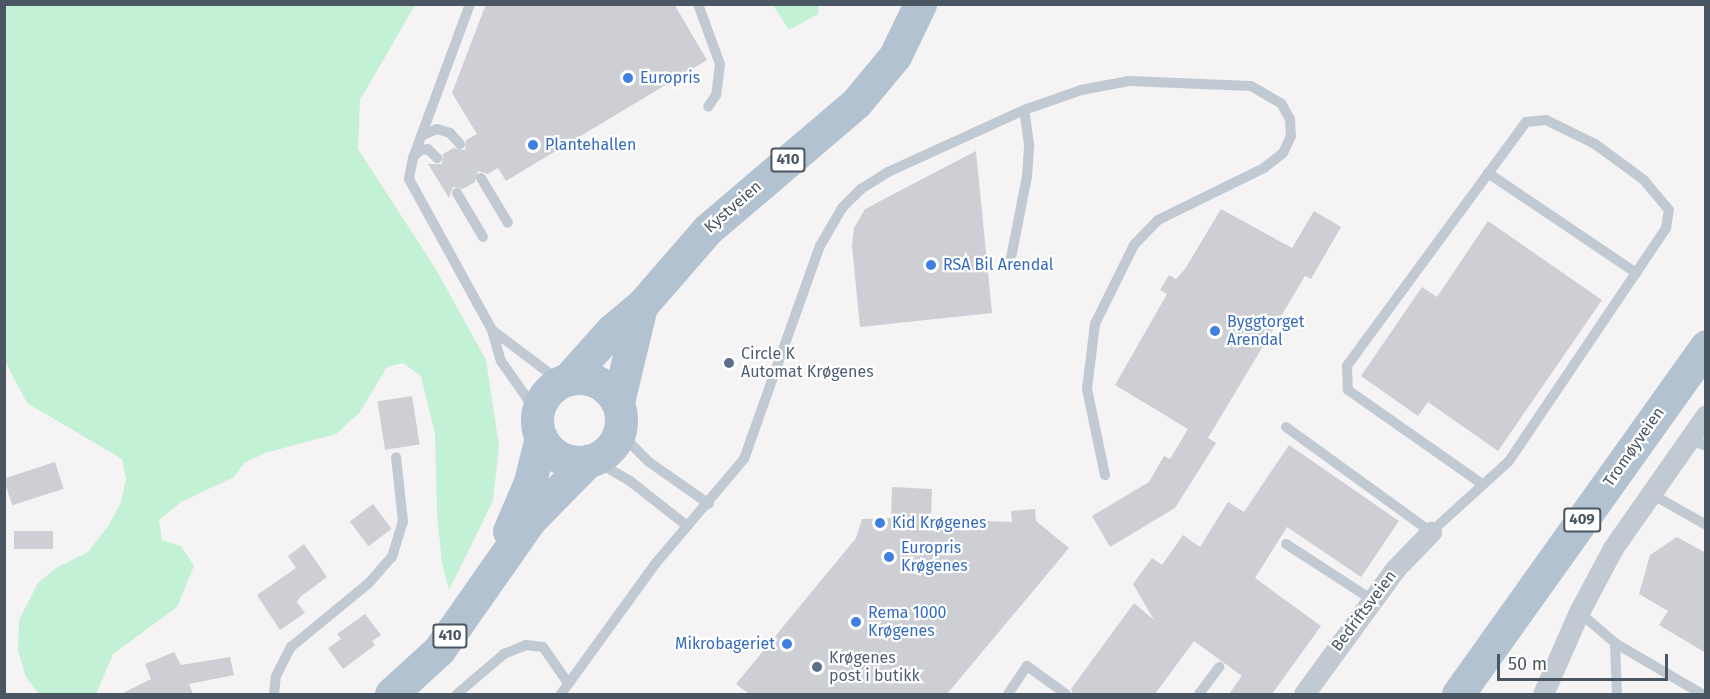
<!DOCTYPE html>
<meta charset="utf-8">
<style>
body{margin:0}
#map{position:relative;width:1710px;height:699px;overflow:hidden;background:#f5f3f3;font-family:"Fira Sans",sans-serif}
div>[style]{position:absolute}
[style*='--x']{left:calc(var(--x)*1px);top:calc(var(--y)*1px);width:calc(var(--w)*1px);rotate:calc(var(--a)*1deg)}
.green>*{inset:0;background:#c3f1d5}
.building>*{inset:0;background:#cdcfd5;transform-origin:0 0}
.service>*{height:10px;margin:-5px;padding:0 5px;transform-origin:5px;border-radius:5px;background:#c1cad2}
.minor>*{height:21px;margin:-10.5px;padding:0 10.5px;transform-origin:10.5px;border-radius:10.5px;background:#c1cad2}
.primary>*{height:33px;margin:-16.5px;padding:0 16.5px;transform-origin:16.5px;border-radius:16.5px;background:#b3c2d1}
.primary>.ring{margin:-16.5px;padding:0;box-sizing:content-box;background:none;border:33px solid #b3c2d1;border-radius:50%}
.dots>*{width:16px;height:16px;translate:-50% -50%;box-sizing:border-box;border:3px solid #fff;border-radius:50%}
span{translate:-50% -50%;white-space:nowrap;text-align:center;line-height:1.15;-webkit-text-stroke:4.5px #fff;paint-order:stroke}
.shield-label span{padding:2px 4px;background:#fff;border:2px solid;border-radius:4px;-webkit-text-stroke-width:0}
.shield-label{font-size:15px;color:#4a5661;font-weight:700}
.shop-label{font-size:16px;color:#366cbe}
.left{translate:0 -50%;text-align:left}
.right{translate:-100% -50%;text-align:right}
.street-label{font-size:16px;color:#4a5661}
.service-label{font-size:16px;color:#4e5e75}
.frame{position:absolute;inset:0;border:6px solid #4a5661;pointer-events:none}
.scale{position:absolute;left:1497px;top:654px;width:171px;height:27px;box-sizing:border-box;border:3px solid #4a5661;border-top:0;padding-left:8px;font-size:18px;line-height:21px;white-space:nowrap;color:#4a5661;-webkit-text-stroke:4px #fff;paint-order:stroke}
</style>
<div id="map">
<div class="green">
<div style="clip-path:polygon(5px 4px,415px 5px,360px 100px,358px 149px,437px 271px,486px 360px,499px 446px,493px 501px,449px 590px,442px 563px,437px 514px,435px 434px,421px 376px,403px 363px,387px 367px,360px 412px,336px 434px,265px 453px,244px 463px,234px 477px,181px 502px,159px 520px,162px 540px,181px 546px,194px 566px,177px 607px,113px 654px,96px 694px,39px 694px,26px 677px,18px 651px,19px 620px,38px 583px,56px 568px,88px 552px,109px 525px,121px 502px,126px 479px,122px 459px,27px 403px,5px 361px)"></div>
<div style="clip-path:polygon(773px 5px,819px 5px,818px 14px,789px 30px)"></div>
</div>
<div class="building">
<div style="clip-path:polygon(486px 4px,674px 4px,707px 60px,506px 181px,498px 168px,488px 174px,478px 171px,475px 182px,463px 189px,453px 187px,449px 198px,428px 164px,442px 164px,443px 154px,453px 148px,465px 150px,466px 140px,477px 134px,452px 93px)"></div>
<div style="clip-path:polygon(976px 151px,992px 313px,860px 327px,852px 246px,854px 228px,865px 209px)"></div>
<div style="clip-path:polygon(1221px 209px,1292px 248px,1314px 211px,1341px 227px,1311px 279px,1305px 276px,1208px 438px,1216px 443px,1175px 508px,1110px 547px,1092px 516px,1149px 482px,1164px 456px,1170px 459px,1188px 429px,1115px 385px,1167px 294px,1160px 290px,1169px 275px,1176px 279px,1185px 269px)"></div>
<div style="clip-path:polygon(1488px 221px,1602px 300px,1498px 451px,1428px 402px,1418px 416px,1361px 376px,1422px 287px,1437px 297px)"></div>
<div style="left:412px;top:396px;width:49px;height:35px;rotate:81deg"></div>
<div style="clip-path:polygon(1289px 445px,1399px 521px,1361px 577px,1287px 527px,1255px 578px,1321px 626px,1272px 694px,1229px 694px,1242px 676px,1194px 641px,1155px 694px,1073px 694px,1071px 689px,1134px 603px,1154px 620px,1133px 584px,1152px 558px,1162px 565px,1183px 535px,1200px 547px,1228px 502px,1244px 512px)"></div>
<div style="left:55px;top:462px;width:28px;height:54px;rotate:72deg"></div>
<div style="clip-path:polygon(892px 487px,932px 489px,931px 519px,1012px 522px,1011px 511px,1035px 509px,1036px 521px,1069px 548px,947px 694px,749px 694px,736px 684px,856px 538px,862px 519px,891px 518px)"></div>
<div style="left:373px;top:504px;width:31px;height:29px;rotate:53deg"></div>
<div style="left:14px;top:531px;width:39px;height:18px"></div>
<div style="clip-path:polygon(1677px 537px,1706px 553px,1706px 653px,1659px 625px,1668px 611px,1639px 594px,1650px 555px)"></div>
<div style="clip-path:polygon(304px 544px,327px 577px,300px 597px,297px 602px,305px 613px,280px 630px,257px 595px,296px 568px,288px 556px)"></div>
<div style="clip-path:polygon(365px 614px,381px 635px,372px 641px,375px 645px,343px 669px,328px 648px,341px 639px,337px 634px)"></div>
<div style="clip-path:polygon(174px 652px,181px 665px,230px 657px,234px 675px,189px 684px,193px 694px,121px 694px,151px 679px,145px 664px)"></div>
</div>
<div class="service">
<div style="--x:470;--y:4;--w:164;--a:110.3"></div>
<div style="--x:413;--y:158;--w:21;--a:101"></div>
<div style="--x:409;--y:179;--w:172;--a:61.2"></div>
<div style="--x:492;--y:330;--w:32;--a:74"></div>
<div style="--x:501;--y:361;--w:45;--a:54.9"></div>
<div style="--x:527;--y:398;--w:25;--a:67"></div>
<div style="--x:698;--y:4;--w:64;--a:69.9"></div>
<div style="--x:720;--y:64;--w:31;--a:97"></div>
<div style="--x:716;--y:95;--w:14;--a:124"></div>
<div style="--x:421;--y:136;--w:17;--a:-24"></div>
<div style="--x:437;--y:129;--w:14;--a:17"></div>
<div style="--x:450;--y:133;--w:15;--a:48"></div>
<div style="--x:414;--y:156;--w:9;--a:-41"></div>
<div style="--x:421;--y:150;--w:7;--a:-8"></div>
<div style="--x:428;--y:149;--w:13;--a:45"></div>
<div style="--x:1488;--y:173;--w:179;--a:34"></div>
<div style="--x:481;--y:178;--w:52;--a:59"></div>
<div style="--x:457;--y:193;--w:51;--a:59.4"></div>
<div style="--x:1010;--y:263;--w:89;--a:-78.9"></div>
<div style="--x:1027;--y:176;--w:32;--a:-86"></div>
<div style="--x:1029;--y:144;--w:34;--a:-98"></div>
<div style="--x:492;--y:330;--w:86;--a:37"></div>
<div style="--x:1286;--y:427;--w:179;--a:35.9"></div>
<div style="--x:1431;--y:532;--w:105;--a:-42.3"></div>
<div style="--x:1509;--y:461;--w:281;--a:-56"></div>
<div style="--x:1666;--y:228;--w:18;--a:-81"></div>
<div style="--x:1669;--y:210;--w:39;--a:-130"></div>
<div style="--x:1644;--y:180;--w:61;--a:-143.7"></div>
<div style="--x:1595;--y:144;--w:55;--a:-153.9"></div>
<div style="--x:1546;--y:120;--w:20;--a:174"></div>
<div style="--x:1526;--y:122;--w:303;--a:126.3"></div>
<div style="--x:1347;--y:366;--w:24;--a:88"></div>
<div style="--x:1348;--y:390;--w:164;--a:35"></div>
<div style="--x:620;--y:433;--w:41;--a:45"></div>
<div style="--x:649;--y:462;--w:73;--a:35"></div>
<div style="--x:1689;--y:439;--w:18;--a:22"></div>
<div style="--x:594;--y:460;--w:42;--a:30.3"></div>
<div style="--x:630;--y:481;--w:71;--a:38.2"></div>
<div style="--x:1650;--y:493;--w:64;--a:29.7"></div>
<div style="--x:1286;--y:544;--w:101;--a:32.9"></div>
<div style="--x:1579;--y:612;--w:48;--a:40.7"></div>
<div style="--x:1615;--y:643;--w:51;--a:87.8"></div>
<div style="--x:1615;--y:643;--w:101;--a:30.4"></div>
<div style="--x:274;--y:694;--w:18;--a:-84"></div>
<div style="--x:276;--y:676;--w:33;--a:-63"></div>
<div style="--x:291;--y:647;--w:101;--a:-39.4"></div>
<div style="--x:369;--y:583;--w:35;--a:-49"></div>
<div style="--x:392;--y:557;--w:37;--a:-73"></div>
<div style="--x:403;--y:522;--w:65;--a:-96.1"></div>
<div style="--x:457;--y:694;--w:62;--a:-40.4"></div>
<div style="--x:504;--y:654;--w:24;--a:-22"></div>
<div style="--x:526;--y:645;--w:17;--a:7"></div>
<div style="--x:543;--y:647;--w:44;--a:55.2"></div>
<div style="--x:561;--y:694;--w:162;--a:-54.1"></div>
<div style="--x:656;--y:563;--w:136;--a:-49.8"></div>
<div style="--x:744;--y:459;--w:226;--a:-70.4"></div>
<div style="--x:820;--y:246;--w:44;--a:-59.9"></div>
<div style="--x:842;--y:208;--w:27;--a:-45"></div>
<div style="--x:861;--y:189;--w:32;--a:-32"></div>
<div style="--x:888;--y:172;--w:149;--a:-24.5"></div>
<div style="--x:1024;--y:110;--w:60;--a:-19.3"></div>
<div style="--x:1081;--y:90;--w:49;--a:-10.6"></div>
<div style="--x:1129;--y:81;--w:122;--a:2.3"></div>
<div style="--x:1251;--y:86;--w:34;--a:30"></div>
<div style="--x:1281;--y:103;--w:18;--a:61"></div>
<div style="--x:1290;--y:119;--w:17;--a:87"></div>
<div style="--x:1291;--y:136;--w:19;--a:115"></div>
<div style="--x:1283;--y:153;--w:24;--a:142"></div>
<div style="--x:1264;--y:168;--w:118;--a:153.9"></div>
<div style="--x:1158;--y:220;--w:35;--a:134"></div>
<div style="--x:1134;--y:245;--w:88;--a:116.3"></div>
<div style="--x:1095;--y:324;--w:65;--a:97"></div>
<div style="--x:1087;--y:389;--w:88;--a:78.2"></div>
<div style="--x:1008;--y:694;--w:34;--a:-56"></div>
<div style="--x:1027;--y:666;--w:48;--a:35.7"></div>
<div style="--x:1199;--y:694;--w:34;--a:-53"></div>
</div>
<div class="minor">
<div style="--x:1304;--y:694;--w:155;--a:-53.9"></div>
<div style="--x:1395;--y:569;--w:52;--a:-45.8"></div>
<div style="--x:1543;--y:694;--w:90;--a:-66.3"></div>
<div style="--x:1579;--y:612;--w:72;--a:-62"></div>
<div style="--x:1613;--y:548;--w:162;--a:-55"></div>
</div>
<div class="primary">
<div class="ring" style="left:537px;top:378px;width:51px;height:51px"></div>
<div style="--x:568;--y:379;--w:66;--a:-48.1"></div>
<div style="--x:612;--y:330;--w:38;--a:-40"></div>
<div style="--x:641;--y:306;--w:102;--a:-49"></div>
<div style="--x:708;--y:229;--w:194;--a:-40.4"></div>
<div style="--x:856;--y:103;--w:61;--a:-50.3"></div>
<div style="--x:895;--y:56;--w:58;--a:-64.3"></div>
<div style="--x:618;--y:402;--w:99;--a:-76.5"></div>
<div style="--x:509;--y:531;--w:53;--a:-66.8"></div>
<div style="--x:530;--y:482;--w:46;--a:-76.3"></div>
<div style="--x:391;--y:694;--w:65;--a:-42.5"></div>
<div style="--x:439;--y:650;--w:159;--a:-55"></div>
<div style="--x:530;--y:520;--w:83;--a:-45.5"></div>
<div style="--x:1458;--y:694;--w:427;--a:-54.5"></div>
</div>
<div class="dots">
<div style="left:628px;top:78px;background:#3f7fe0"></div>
<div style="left:533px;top:145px;background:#3f7fe0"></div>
<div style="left:931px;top:265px;background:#3f7fe0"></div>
<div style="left:1215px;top:331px;background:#3f7fe0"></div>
<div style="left:729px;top:363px;background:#5c6f8a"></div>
<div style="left:880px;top:523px;background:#3f7fe0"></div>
<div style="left:889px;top:557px;background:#3f7fe0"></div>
<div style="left:856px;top:622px;background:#3f7fe0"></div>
<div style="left:787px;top:644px;background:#3f7fe0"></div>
<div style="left:817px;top:667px;background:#5c6f8a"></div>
</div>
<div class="shield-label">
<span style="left:788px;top:160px">410</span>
<span style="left:1582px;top:520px">409</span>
<span style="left:450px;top:636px">410</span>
</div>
<div class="shop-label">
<span class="left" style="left:640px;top:78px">Europris</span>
<span class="left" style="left:545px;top:145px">Plantehallen</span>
<span class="left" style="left:943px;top:265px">RSA Bil Arendal</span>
<span class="left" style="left:1227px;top:331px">Byggtorget<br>Arendal</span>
<span class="left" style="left:892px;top:523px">Kid Krøgenes</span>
<span class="left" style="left:901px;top:557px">Europris<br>Krøgenes</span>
<span class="left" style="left:868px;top:622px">Rema 1000<br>Krøgenes</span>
<span class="right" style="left:775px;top:644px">Mikrobageriet</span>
</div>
<div class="street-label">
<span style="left:733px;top:207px;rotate:-41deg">Kystveien</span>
<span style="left:1634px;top:447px;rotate:-55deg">Tromøyveien</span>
<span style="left:1364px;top:611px;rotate:-53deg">Bedriftsveien</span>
</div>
<div class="service-label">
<span class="left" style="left:741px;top:363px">Circle K<br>Automat Krøgenes</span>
<span class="left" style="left:829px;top:667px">Krøgenes<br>post i butikk</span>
</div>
<div class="frame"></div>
<div class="scale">50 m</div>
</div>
